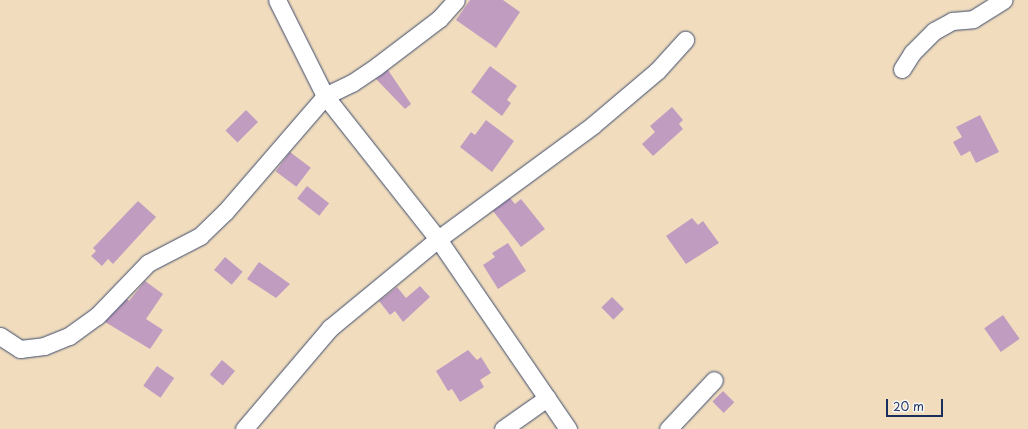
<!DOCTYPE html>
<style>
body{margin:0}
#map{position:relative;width:1028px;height:429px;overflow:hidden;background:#f1ddbe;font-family:"Playpen Sans",sans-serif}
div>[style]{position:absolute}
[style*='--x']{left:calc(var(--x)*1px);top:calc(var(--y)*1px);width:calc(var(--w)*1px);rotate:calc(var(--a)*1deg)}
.building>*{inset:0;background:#c09cc0;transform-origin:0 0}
.roads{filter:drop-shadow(0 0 1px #3b496c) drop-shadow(0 0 1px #3b496c)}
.minor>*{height:17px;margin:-8.5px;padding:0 8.5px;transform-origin:8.5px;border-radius:8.5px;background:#fff}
span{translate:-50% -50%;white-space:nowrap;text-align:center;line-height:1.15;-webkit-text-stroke:3px #f6f6f2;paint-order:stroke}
.scale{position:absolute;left:886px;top:399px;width:57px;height:18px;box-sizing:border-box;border:2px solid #1b2f5e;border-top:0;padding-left:5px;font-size:12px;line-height:14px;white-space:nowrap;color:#1b2f5e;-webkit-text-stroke:3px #f6f6f2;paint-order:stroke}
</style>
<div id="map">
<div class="building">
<div style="clip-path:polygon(470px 0,503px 0,520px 12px,496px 48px,456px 20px)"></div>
<div style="clip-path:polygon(490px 66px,517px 86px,507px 100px,511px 103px,502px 116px,471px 92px)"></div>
<div style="clip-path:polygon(388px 70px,411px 104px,405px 109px,376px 79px)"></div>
<div style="clip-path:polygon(672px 107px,683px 120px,679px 124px,683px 129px,653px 156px,642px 144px,655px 132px,650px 126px)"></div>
<div style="left:246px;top:110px;width:17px;height:29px;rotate:45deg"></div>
<div style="clip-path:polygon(980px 115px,999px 152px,976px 163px,970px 151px,961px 156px,953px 142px,962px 137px,956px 127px)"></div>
<div style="clip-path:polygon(486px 120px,514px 141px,492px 172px,460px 147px,471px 132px,475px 135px)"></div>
<div style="left:290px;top:152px;width:26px;height:24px;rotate:37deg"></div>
<div style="left:307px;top:186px;width:28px;height:16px;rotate:38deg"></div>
<div style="clip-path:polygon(510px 198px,515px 204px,521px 199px,545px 229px,521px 247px,493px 211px)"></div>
<div style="clip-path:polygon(138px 201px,156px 217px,113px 264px,108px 259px,102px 266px,91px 256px,96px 251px,93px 248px)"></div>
<div style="clip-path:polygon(692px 218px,698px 225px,703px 221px,719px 243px,686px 264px,666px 236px)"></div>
<div style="clip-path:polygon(508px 243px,526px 271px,498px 289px,483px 265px,495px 257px,492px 253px)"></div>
<div style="left:225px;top:257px;width:23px;height:17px;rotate:40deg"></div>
<div style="clip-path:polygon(259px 262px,290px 284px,276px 298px,247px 279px)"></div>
<div style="clip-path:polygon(145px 281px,163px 294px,146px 319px,163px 330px,150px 349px,105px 322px,127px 299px,129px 301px)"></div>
<div style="clip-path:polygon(420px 286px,430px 297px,403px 322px,395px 311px,390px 315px,379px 301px,397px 287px,406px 298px)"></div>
<div style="left:612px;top:297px;width:17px;height:15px;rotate:45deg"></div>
<div style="left:1003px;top:315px;width:29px;height:23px;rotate:55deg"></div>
<div style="clip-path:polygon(468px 350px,477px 360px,481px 357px,491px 373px,480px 380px,484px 387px,460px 402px,452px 389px,448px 391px,436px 371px)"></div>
<div style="left:222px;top:360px;width:17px;height:19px;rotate:40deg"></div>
<div style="left:157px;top:366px;width:21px;height:24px;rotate:35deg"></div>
<div style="left:723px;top:391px;width:16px;height:15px;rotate:45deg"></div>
</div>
<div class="roads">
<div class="minor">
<div style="--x:277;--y:0;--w:107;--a:63.4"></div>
<div style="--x:325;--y:96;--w:182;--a:51.7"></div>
<div style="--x:438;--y:239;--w:230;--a:55.6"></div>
<div style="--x:902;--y:69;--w:19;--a:-58"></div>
<div style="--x:912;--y:53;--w:31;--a:-45"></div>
<div style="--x:934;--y:31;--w:21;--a:-29"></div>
<div style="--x:952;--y:21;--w:21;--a:-5"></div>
<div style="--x:973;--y:19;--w:36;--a:-32"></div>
<div style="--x:0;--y:336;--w:24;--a:33"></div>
<div style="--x:20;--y:349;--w:24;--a:-7"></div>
<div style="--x:44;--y:346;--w:27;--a:-22"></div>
<div style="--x:69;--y:336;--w:34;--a:-36"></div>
<div style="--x:97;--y:316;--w:74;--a:-46.1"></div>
<div style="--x:148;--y:263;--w:59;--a:-27.4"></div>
<div style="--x:200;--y:236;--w:35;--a:-44"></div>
<div style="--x:225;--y:212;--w:153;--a:-49.2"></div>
<div style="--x:325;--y:96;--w:30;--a:-26"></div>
<div style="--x:352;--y:83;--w:30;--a:-34"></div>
<div style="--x:377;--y:66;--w:78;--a:-37.2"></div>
<div style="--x:439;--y:19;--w:25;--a:-48"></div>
<div style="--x:244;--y:429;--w:133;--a:-49.6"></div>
<div style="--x:330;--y:328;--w:140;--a:-39.5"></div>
<div style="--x:438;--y:239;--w:192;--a:-36.3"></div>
<div style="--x:593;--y:125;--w:84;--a:-40.2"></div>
<div style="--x:657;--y:71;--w:42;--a:-47.9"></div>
<div style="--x:503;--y:429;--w:54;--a:-35.2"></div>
<div style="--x:668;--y:429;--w:67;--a:-46.8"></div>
</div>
</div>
<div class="scale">20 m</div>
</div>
